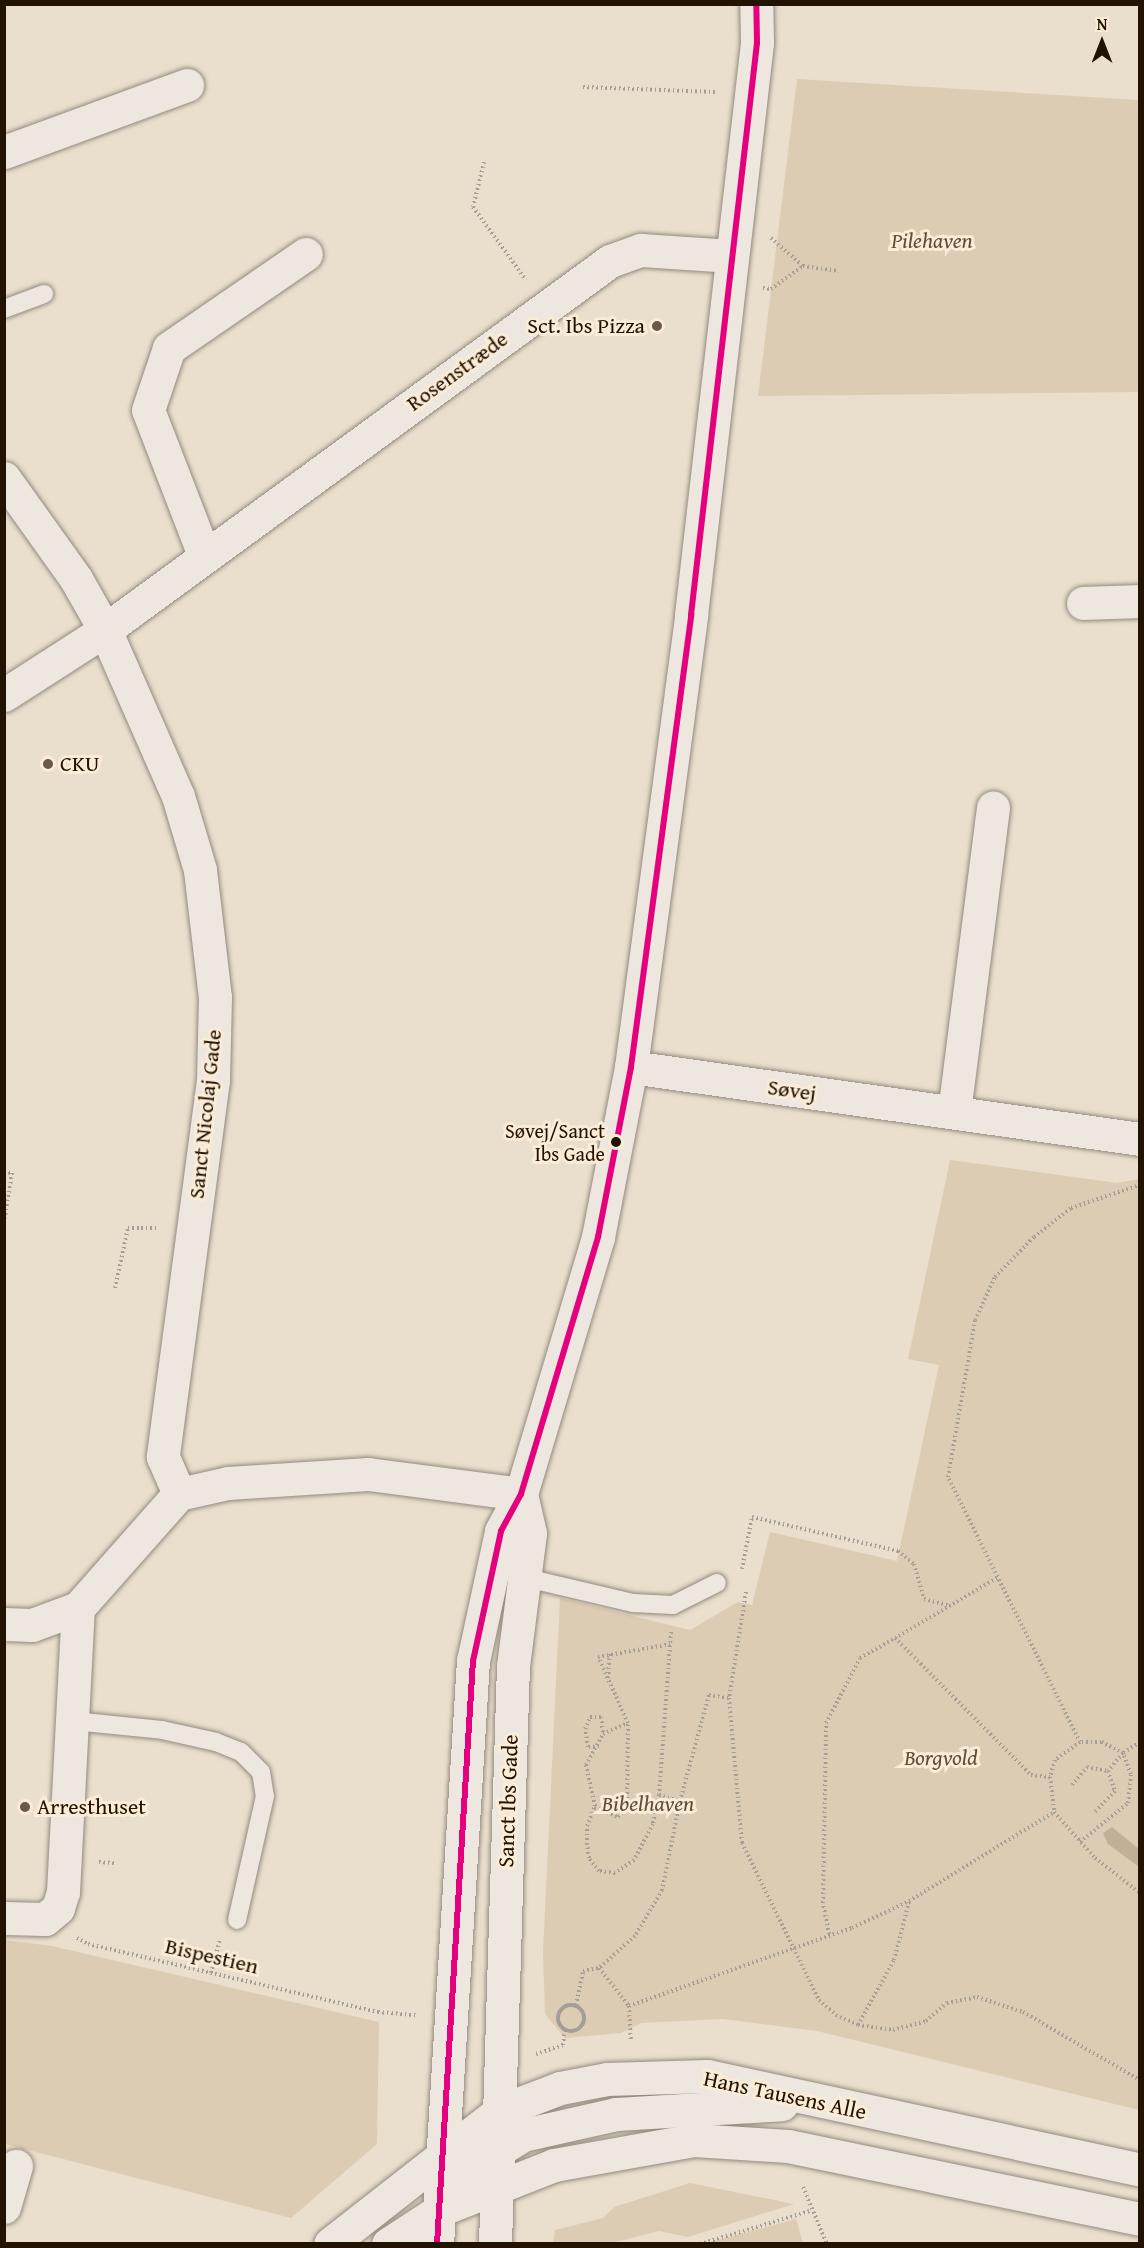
<!DOCTYPE html>
<meta charset="utf-8">
<style>
body{margin:0}
#map{position:relative;width:1144px;height:2248px;overflow:hidden;background:#eadecd;font-family:"Gentium Book Plus",serif}
div>[style]{position:absolute}
[style*='--x']{left:calc(var(--x)*1px);top:calc(var(--y)*1px);width:calc(var(--w)*1px);rotate:calc(var(--a)*1deg)}
.green>*{inset:0;background:#ddccb4}
.water>*{inset:0;background:#c1af96}
.path>*{height:4px;margin-top:-2px;transform-origin:0;background:repeating-linear-gradient(90deg,#a59e96 0 1.5px,transparent 0 4.5px)}
.path>.ring{margin:-2px;padding:0;box-sizing:content-box;background:none;border:4px solid #a59e96;border-radius:50%}
.roads{filter:drop-shadow(0 0 2px #938a7e) drop-shadow(0 0 2px #938a7e)}
.lane>*{height:18px;margin:-9px;padding:0 9px;transform-origin:9px;border-radius:9px;background:#ede7df}
.street>*{height:33px;margin:-16.5px;padding:0 16.5px;transform-origin:16.5px;border-radius:16.5px;background:#ede7df}
.secondary>*{height:33px;margin:-16.5px;padding:0 16.5px;transform-origin:16.5px;border-radius:16.5px;background:#ede7df}
.bus-1>*{height:6px;margin:-3px;padding:0 3px;transform-origin:3px;border-radius:3px;background:#e5007d}
.dots>*{width:16px;height:16px;translate:-50% -50%;box-sizing:border-box;border:3px solid #faecd6;border-radius:50%}
span{translate:-50% -50%;white-space:nowrap;text-align:center;line-height:1.15;-webkit-text-stroke:6px #faecd6;paint-order:stroke}
.bus-label{font-size:20px;color:#221201}
.right{translate:-100% -50%;text-align:right}
.park-label{font-size:22px;color:#604e39;font-style:italic}
.poi-label{font-size:22px;color:#221201}
.left{translate:0 -50%;text-align:left}
.street-label{font-size:22px;color:#221201}
.frame{position:absolute;inset:0;border:6px solid #221201;pointer-events:none}
.north{position:absolute;left:1072px;top:12px;width:60px;height:60px;-webkit-text-stroke:4px #faecd6;paint-order:stroke;rotate:0deg;font-size:16px;font-weight:700;line-height:24px;text-align:center;color:#221201}
.north::after{content:'';display:block;margin:auto;width:21px;height:27px;background:#221201;clip-path:polygon(50% 0,100% 100%,50% 72%,0 100%)}
</style>
<div id="map">
<div class="green">
<div style="clip-path:polygon(797px 79px,1139px 100px,1139px 392px,758px 396px)"></div>
<div style="clip-path:polygon(950px 1160px,1117px 1183px,1139px 1179px,1139px 2110px,817px 2031px,723px 2019px,641px 2023px,621px 2033px,565px 2038px,545px 2014px,543px 1952px,560px 1598px,690px 1630px,738px 1602px,752px 1605px,770px 1532px,897px 1561px,939px 1365px,908px 1359px)"></div>
<div style="clip-path:polygon(5px 1940px,52px 1946px,379px 2022px,377px 2144px,291px 2218px,5px 2144px)"></div>
<div style="clip-path:polygon(690px 2183px,794px 2204px,688px 2237px,659px 2231px,612px 2243px,553px 2243px,555px 2230px,603px 2218px,614px 2207px)"></div>
<div style="clip-path:polygon(796px 2219px,803px 2243px,707px 2243px)"></div>
</div>
<div class="water">
<div style="clip-path:polygon(1112px 1827px,1139px 1849px,1139px 1867px,1108px 1844px,1103px 1833px)"></div>
</div>
<div class="path">
<div style="--x:583;--y:87;--w:132;--a:2.2"></div>
<div style="--x:484;--y:162;--w:46;--a:103.7"></div>
<div style="--x:473;--y:207;--w:90;--a:54"></div>
<div style="--x:771;--y:238;--w:43;--a:41.2"></div>
<div style="--x:803;--y:266;--w:36;--a:8"></div>
<div style="--x:763;--y:288;--w:8;--a:7"></div>
<div style="--x:771;--y:289;--w:39;--a:-36"></div>
<div style="--x:4;--y:1172;--w:8;--a:7"></div>
<div style="--x:12;--y:1173;--w:51;--a:99.1"></div>
<div style="--x:115;--y:1288;--w:61;--a:-77.8"></div>
<div style="--x:128;--y:1228;--w:31;--a:0"></div>
<div style="--x:742;--y:1569;--w:53;--a:-79.1"></div>
<div style="--x:752;--y:1517;--w:150;--a:13.1"></div>
<div style="--x:898;--y:1551;--w:21;--a:39"></div>
<div style="--x:914;--y:1564;--w:36;--a:74"></div>
<div style="--x:924;--y:1599;--w:27;--a:15"></div>
<div style="--x:997;--y:1578;--w:118;--a:149.5"></div>
<div style="--x:895;--y:1638;--w:193;--a:45.2"></div>
<div style="--x:1031;--y:1775;--w:19;--a:6"></div>
<div style="--x:746;--y:1592;--w:107;--a:99.1"></div>
<div style="--x:729;--y:1698;--w:146;--a:84.9"></div>
<div style="--x:742;--y:1843;--w:175;--a:63.9"></div>
<div style="--x:819;--y:2000;--w:23;--a:41"></div>
<div style="--x:836;--y:2015;--w:24;--a:24"></div>
<div style="--x:858;--y:2025;--w:35;--a:8"></div>
<div style="--x:893;--y:2030;--w:34;--a:-15"></div>
<div style="--x:926;--y:2021;--w:28;--a:-41"></div>
<div style="--x:947;--y:2003;--w:31;--a:-11"></div>
<div style="--x:977;--y:1997;--w:48;--a:18.1"></div>
<div style="--x:1023;--y:2012;--w:135;--a:30.2"></div>
<div style="--x:671;--y:1632;--w:163;--a:94.2"></div>
<div style="--x:659;--y:1795;--w:22;--a:16"></div>
<div style="--x:680;--y:1801;--w:91;--a:101.4"></div>
<div style="--x:662;--y:1890;--w:53;--a:120.4"></div>
<div style="--x:635;--y:1936;--w:48;--a:138.4"></div>
<div style="--x:599;--y:1968;--w:48;--a:51.7"></div>
<div style="--x:629;--y:2006;--w:236;--a:-19.3"></div>
<div style="--x:852;--y:1928;--w:63;--a:-25.3"></div>
<div style="--x:909;--y:1901;--w:170;--a:-31.5"></div>
<div style="--x:608;--y:1678;--w:26;--a:-86"></div>
<div style="--x:1080;--y:1742;--w:296;--a:-116.5"></div>
<div style="--x:948;--y:1477;--w:159;--a:-80.2"></div>
<div style="--x:975;--y:1320;--w:47;--a:-65.1"></div>
<div style="--x:995;--y:1277;--w:56;--a:-45.7"></div>
<div style="--x:1034;--y:1237;--w:47;--a:-38.1"></div>
<div style="--x:1071;--y:1208;--w:73;--a:-18.4"></div>
<div style="--x:1140;--y:1742;--w:20;--a:147"></div>
<div style="--x:1123;--y:1753;--w:25;--a:-153"></div>
<div style="--x:1101;--y:1742;--w:21;--a:180"></div>
<div style="--x:1080;--y:1742;--w:31;--a:144"></div>
<div style="--x:1055;--y:1760;--w:18;--a:106"></div>
<div style="--x:1050;--y:1777;--w:35;--a:83"></div>
<div style="--x:1054;--y:1812;--w:62;--a:48.3"></div>
<div style="--x:1095;--y:1858;--w:57;--a:37.9"></div>
<div style="--x:599;--y:1746;--w:11;--a:175"></div>
<div style="--x:588;--y:1747;--w:18;--a:-99"></div>
<div style="--x:585;--y:1729;--w:13;--a:-67"></div>
<div style="--x:590;--y:1717;--w:11;--a:0"></div>
<div style="--x:601;--y:1717;--w:17;--a:83"></div>
<div style="--x:1072;--y:1785;--w:23;--a:-50"></div>
<div style="--x:1087;--y:1767;--w:21;--a:11"></div>
<div style="--x:1108;--y:1771;--w:21;--a:71"></div>
<div style="--x:1115;--y:1791;--w:29;--a:134"></div>
<div style="--x:659;--y:1795;--w:30;--a:102"></div>
<div style="--x:653;--y:1824;--w:41;--a:117.8"></div>
<div style="--x:634;--y:1860;--w:23;--a:146"></div>
<div style="--x:615;--y:1873;--w:16;--a:-173"></div>
<div style="--x:599;--y:1871;--w:16;--a:-128"></div>
<div style="--x:589;--y:1858;--w:14;--a:-98"></div>
<div style="--x:587;--y:1844;--w:18;--a:-90"></div>
<div style="--x:587;--y:1826;--w:22;--a:-68"></div>
<div style="--x:595;--y:1806;--w:42;--a:-102.4"></div>
<div style="--x:586;--y:1765;--w:35;--a:-61"></div>
<div style="--x:603;--y:1734;--w:27;--a:-24"></div>
<div style="--x:628;--y:1723;--w:72;--a:-114.4"></div>
<div style="--x:598;--y:1657;--w:74;--a:-10.1"></div>
<div style="--x:680;--y:1801;--w:110;--a:-74.7"></div>
<div style="--x:709;--y:1695;--w:20;--a:9"></div>
<div style="--x:595;--y:1806;--w:25;--a:26"></div>
<div style="--x:618;--y:1817;--w:13;--a:-48"></div>
<div style="--x:627;--y:1807;--w:84;--a:-89.3"></div>
<div style="--x:102;--y:1814;--w:19;--a:0"></div>
<div style="--x:1080;--y:1842;--w:62;--a:-39.1"></div>
<div style="--x:1128;--y:1803;--w:29;--a:-84"></div>
<div style="--x:1131;--y:1774;--w:22;--a:-111"></div>
<div style="--x:1123;--y:1753;--w:23;--a:130"></div>
<div style="--x:99;--y:1862;--w:15;--a:4"></div>
<div style="--x:829;--y:1934;--w:32;--a:-101"></div>
<div style="--x:823;--y:1903;--w:180;--a:-89"></div>
<div style="--x:826;--y:1723;--w:73;--a:-62.4"></div>
<div style="--x:860;--y:1658;--w:40;--a:-29.7"></div>
<div style="--x:77;--y:1938;--w:13;--a:29"></div>
<div style="--x:88;--y:1944;--w:298;--a:13.2"></div>
<div style="--x:378;--y:2012;--w:38;--a:5"></div>
<div style="--x:211;--y:1973;--w:34;--a:-75"></div>
<div style="--x:576;--y:2005;--w:35;--a:-78"></div>
<div style="--x:583;--y:1971;--w:16;--a:-11"></div>
<div class="ring" style="left:558px;top:2005px;width:22px;height:22px"></div>
<div style="--x:629;--y:2006;--w:36;--a:87"></div>
<div style="--x:858;--y:2025;--w:74;--a:-61"></div>
<div style="--x:894;--y:1960;--w:60;--a:-75.5"></div>
<div style="--x:536;--y:2054;--w:28;--a:-18"></div>
<div style="--x:563;--y:2045;--w:16;--a:-83"></div>
<div style="--x:803;--y:2187;--w:62;--a:67.2"></div>
<div style="--x:640;--y:2244;--w:38;--a:0"></div>
<div style="--x:700;--y:2244;--w:115;--a:-16.7"></div>
</div>
<div class="roads">
<div class="lane">
<div style="--x:4;--y:309;--w:43;--a:-20.6"></div>
<div style="--x:518;--y:1576;--w:118;--a:13.2"></div>
<div style="--x:633;--y:1603;--w:40;--a:2.9"></div>
<div style="--x:673;--y:1605;--w:49;--a:-26.6"></div>
<div style="--x:74;--y:1721;--w:88;--a:5.8"></div>
<div style="--x:162;--y:1730;--w:55;--a:12.5"></div>
<div style="--x:216;--y:1742;--w:27;--a:22"></div>
<div style="--x:241;--y:1752;--w:28;--a:45"></div>
<div style="--x:261;--y:1772;--w:24;--a:81"></div>
<div style="--x:265;--y:1796;--w:127;--a:102.7"></div>
</div>
<div class="street">
<div style="--x:4;--y:152;--w:195;--a:-20.1"></div>
<div style="--x:4;--y:478;--w:124;--a:54.5"></div>
<div style="--x:76;--y:579;--w:59;--a:60.4"></div>
<div style="--x:105;--y:630;--w:181;--a:66.3"></div>
<div style="--x:178;--y:796;--w:77;--a:73.4"></div>
<div style="--x:200;--y:870;--w:128;--a:83.3"></div>
<div style="--x:215;--y:997;--w:83;--a:91.4"></div>
<div style="--x:213;--y:1080;--w:380;--a:97.6"></div>
<div style="--x:163;--y:1457;--w:40;--a:66.6"></div>
<div style="--x:204;--y:555;--w:155;--a:-111.1"></div>
<div style="--x:148;--y:410;--w:65;--a:-71.3"></div>
<div style="--x:169;--y:348;--w:166;--a:-34.5"></div>
<div style="--x:1083;--y:603;--w:57;--a:-2"></div>
<div style="--x:4;--y:695;--w:120;--a:-32.8"></div>
<div style="--x:105;--y:630;--w:625;--a:-36.16"></div>
<div style="--x:610;--y:261;--w:33;--a:-20"></div>
<div style="--x:641;--y:250;--w:91;--a:3.8"></div>
<div style="--x:631;--y:1067;--w:514;--a:8.05"></div>
<div style="--x:954;--y:1112;--w:307;--a:-82.7"></div>
<div style="--x:179;--y:1494;--w:50;--a:-12.7"></div>
<div style="--x:228;--y:1483;--w:140;--a:-3.7"></div>
<div style="--x:368;--y:1474;--w:154;--a:7.4"></div>
<div style="--x:4;--y:1624;--w:28;--a:2"></div>
<div style="--x:32;--y:1625;--w:49;--a:-20.3"></div>
<div style="--x:4;--y:1918;--w:41;--a:1.4"></div>
<div style="--x:45;--y:1919;--w:17;--a:-40"></div>
<div style="--x:58;--y:1908;--w:17;--a:-73"></div>
<div style="--x:63;--y:1892;--w:284;--a:-87"></div>
<div style="--x:78;--y:1608;--w:152;--a:-48.5"></div>
<div style="--x:4;--y:2207;--w:43;--a:-73.7"></div>
<div style="--x:330;--y:2244;--w:146;--a:-38"></div>
<div style="--x:388;--y:2244;--w:62;--a:-33.2"></div>
</div>
<div class="secondary">
<div style="--x:445;--y:2154;--w:70;--a:-38"></div>
<div style="--x:500;--y:2111;--w:64;--a:-21"></div>
<div style="--x:560;--y:2088;--w:48;--a:-10.8"></div>
<div style="--x:607;--y:2079;--w:100;--a:-1.7"></div>
<div style="--x:707;--y:2076;--w:443;--a:12.2"></div>
<div style="--x:442;--y:2207;--w:60;--a:-49.7"></div>
<div style="--x:481;--y:2161;--w:49;--a:-31.8"></div>
<div style="--x:523;--y:2135;--w:95;--a:-12.7"></div>
<div style="--x:616;--y:2114;--w:166;--a:-3.4"></div>
<div style="--x:440;--y:2210;--w:123;--a:-21.5"></div>
<div style="--x:554;--y:2165;--w:142;--a:-10.1"></div>
<div style="--x:694;--y:2140;--w:94;--a:3.7"></div>
<div style="--x:788;--y:2146;--w:359;--a:11.7"></div>
<div style="--x:437;--y:2244;--w:584;--a:-86.47"></div>
<div style="--x:473;--y:1661;--w:133;--a:-77.8"></div>
<div style="--x:501;--y:1531;--w:42;--a:-61.6"></div>
<div style="--x:521;--y:1494;--w:268;--a:-73.3"></div>
<div style="--x:598;--y:1237;--w:173;--a:-79"></div>
<div style="--x:631;--y:1067;--w:456;--a:-82.4"></div>
<div style="--x:691;--y:615;--w:576;--a:-83.42"></div>
<div style="--x:757;--y:43;--w:39;--a:-91"></div>
<div style="--x:495;--y:2244;--w:578;--a:-88.22"></div>
<div style="--x:513;--y:1666;--w:134;--a:-82.7"></div>
<div style="--x:530;--y:1533;--w:40;--a:-103"></div>
</div>
</div>
<div class="bus-1">
<div style="--x:437;--y:2244;--w:584;--a:-86.47"></div>
<div style="--x:473;--y:1661;--w:133;--a:-77.8"></div>
<div style="--x:501;--y:1531;--w:42;--a:-61.6"></div>
<div style="--x:521;--y:1494;--w:268;--a:-73.3"></div>
<div style="--x:598;--y:1237;--w:173;--a:-79"></div>
<div style="--x:631;--y:1067;--w:456;--a:-82.4"></div>
<div style="--x:691;--y:615;--w:576;--a:-83.42"></div>
<div style="--x:757;--y:43;--w:39;--a:-91"></div>
</div>
<div class="dots">
<div style="left:657px;top:326px;background:#685948"></div>
<div style="left:48px;top:764px;background:#685948"></div>
<div style="left:616px;top:1142px;background:#221201"></div>
<div style="left:25px;top:1807px;background:#685948"></div>
</div>
<div class="bus-label">
<span class="right" style="left:605px;top:1142px">Søvej/Sanct<br>Ibs Gade</span>
</div>
<div class="park-label">
<span style="left:932px;top:241px">Pilehaven</span>
<span style="left:941px;top:1758px">Borgvold</span>
<span style="left:648px;top:1804px">Bibelhaven</span>
</div>
<div class="poi-label">
<span class="right" style="left:645px;top:326px">Sct. Ibs Pizza</span>
<span class="left" style="left:60px;top:764px">CKU</span>
<span class="left" style="left:37px;top:1807px">Arresthuset</span>
</div>
<div class="street-label">
<span style="left:457px;top:371px;rotate:-36deg">Rosenstræde</span>
<span style="left:792px;top:1090px;rotate:8deg">Søvej</span>
<span style="left:205px;top:1114px;rotate:-84deg">Sanct Nicolaj Gade</span>
<span style="left:508px;top:1801px;rotate:-88deg">Sanct Ibs Gade</span>
<span style="left:212px;top:1956px;rotate:13deg">Bispestien</span>
<span style="left:785px;top:2095px;rotate:12deg">Hans Tausens Alle</span>
</div>
<div class="frame"></div>
<div class="north">N</div>
</div>
